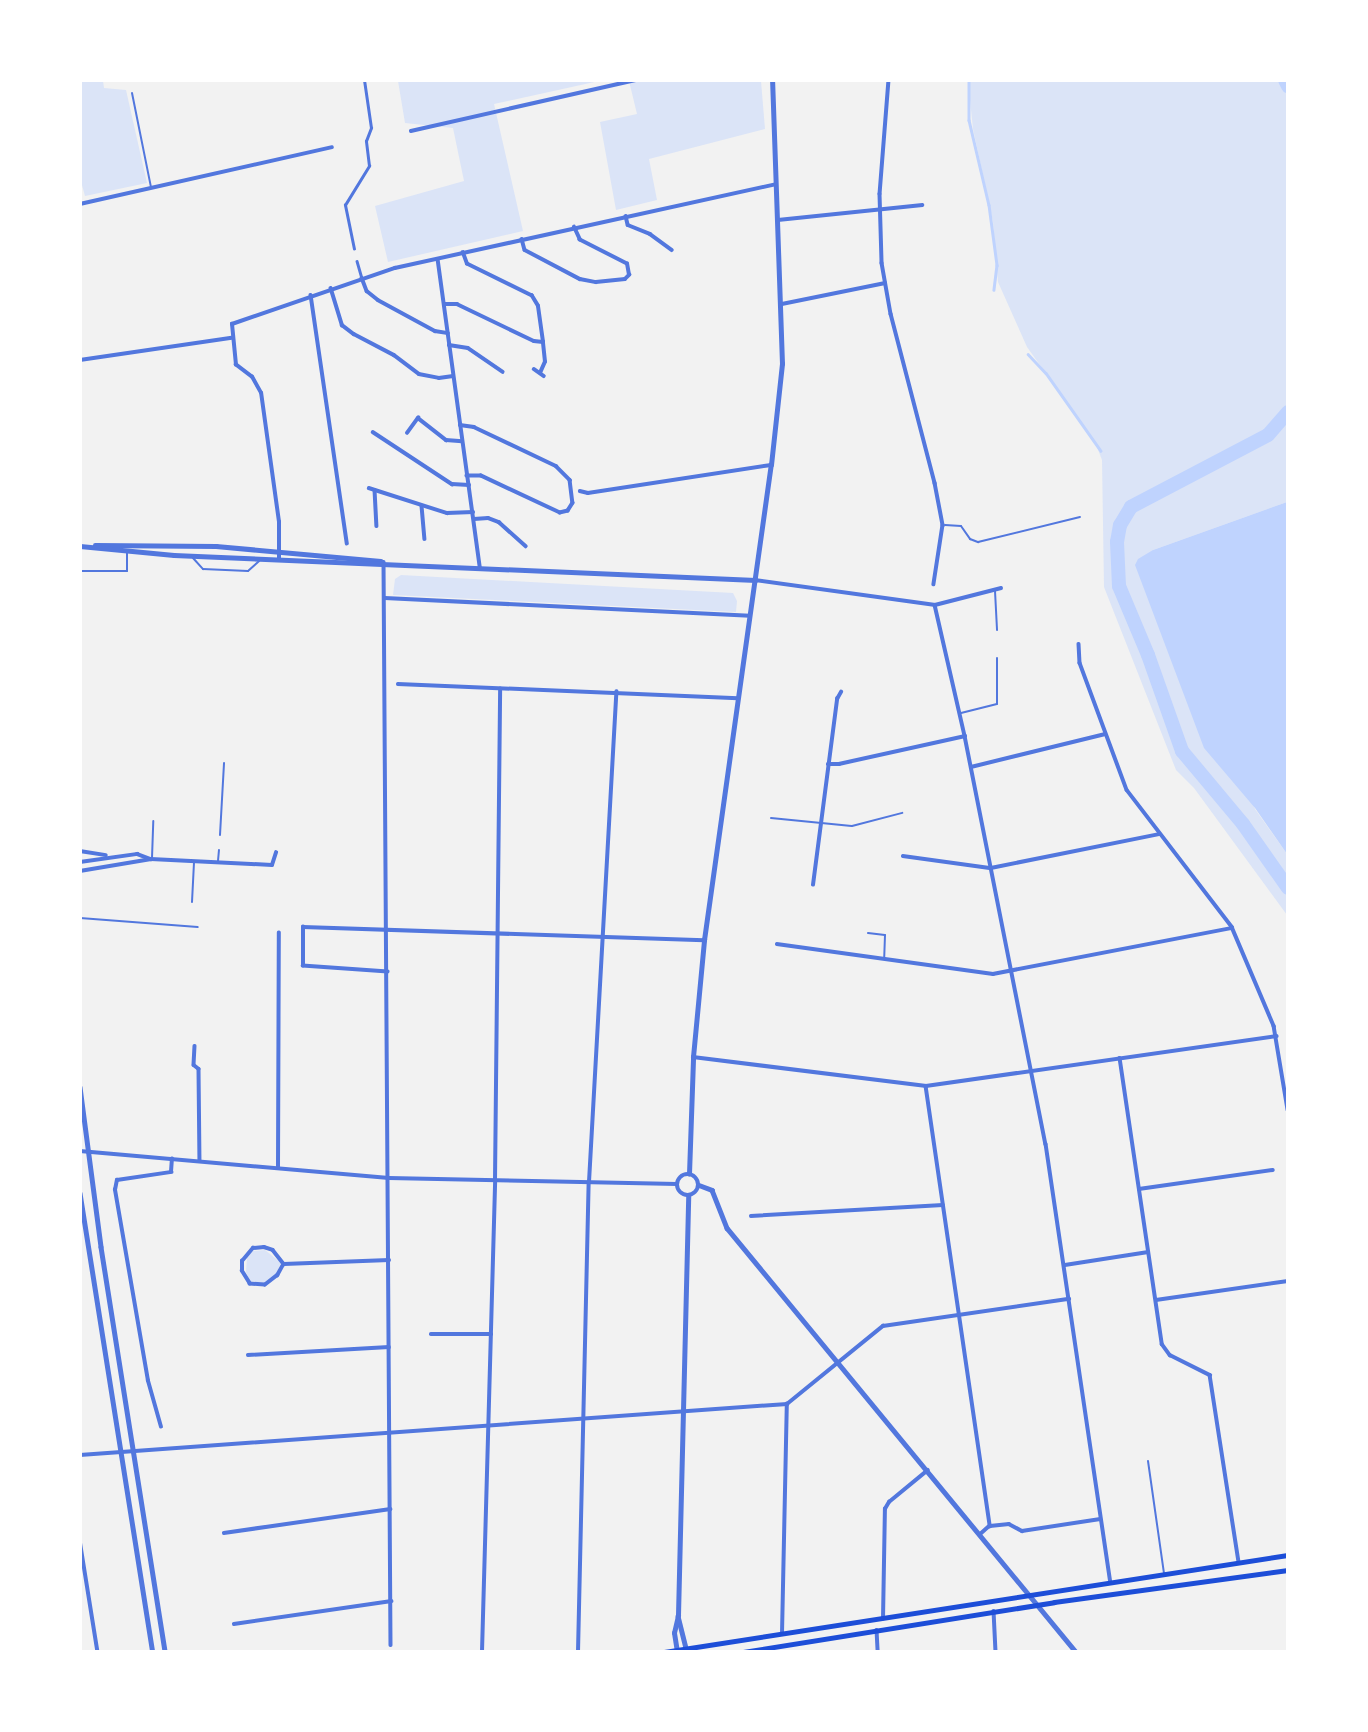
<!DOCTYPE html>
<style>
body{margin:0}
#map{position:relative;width:1368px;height:1732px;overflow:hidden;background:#f2f2f2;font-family:Jost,sans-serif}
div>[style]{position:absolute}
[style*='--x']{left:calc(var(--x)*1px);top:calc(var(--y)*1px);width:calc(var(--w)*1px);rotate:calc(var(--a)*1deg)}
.green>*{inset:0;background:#dbe4f7}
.water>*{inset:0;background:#bfd3fe}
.stream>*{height:2.5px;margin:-1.25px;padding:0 1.25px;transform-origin:1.25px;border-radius:1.25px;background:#bfd3fe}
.river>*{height:14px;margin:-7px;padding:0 7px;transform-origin:7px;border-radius:7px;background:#bfd3fe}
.service>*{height:2px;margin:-1px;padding:0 1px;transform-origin:1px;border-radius:1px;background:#5277de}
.pedestrian>*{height:2.5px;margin:-1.25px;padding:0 1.25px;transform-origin:1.25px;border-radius:1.25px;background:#5277de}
.minor>*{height:3.5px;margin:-1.75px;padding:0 1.75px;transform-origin:1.75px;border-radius:1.75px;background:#5277de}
.tertiary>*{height:4.5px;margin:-2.25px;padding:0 2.25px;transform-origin:2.25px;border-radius:2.25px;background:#5277de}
.tertiary>.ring{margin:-2.25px;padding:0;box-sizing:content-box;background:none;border:4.5px solid #5277de;border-radius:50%}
.secondary>*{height:5px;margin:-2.5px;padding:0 2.5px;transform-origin:2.5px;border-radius:2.5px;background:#1d4ed8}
span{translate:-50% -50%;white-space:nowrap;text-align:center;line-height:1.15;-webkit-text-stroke:7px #fff;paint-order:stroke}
.frame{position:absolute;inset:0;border:82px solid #fff;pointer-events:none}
</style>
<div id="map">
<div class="green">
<div style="clip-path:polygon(80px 81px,103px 81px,104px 88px,126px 90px,147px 183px,85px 196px,80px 178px)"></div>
<div style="clip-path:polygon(398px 81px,599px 81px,494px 104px,523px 231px,388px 262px,375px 206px,464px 181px,453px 128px,405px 123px)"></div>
<div style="clip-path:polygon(629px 81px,761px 81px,765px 129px,649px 159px,657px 200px,616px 210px,600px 122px,637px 114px)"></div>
<div style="clip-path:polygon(968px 81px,1287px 81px,1287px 502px,1153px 550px,1255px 809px,1287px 854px,1287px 915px,1194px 788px,1176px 770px,1104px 587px,1102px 460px,1095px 442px,1027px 347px,998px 282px,993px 222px,973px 129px)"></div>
<div style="clip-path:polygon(401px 575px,733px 593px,737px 601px,736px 612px,393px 595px,395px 579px)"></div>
<div style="clip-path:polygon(265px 1250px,281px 1263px,276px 1274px,264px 1283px,250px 1281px,246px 1272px,247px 1257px,253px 1251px)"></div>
</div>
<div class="water">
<div style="clip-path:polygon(1287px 502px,1288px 502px,1287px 854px,1255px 808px,1204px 748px,1135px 565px,1138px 559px,1153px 550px)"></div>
</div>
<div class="stream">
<div style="--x:969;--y:80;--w:40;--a:90"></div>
<div style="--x:969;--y:120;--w:87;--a:76.8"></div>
<div style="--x:989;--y:205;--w:61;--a:82.4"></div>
<div style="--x:997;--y:265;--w:25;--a:97"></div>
<div style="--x:1028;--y:354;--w:26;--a:47"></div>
<div style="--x:1046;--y:373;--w:95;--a:54.8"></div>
</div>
<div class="river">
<div style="--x:1285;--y:80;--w:7;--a:63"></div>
<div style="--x:1288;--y:412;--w:30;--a:131"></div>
<div style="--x:1268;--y:435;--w:155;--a:152.3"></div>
<div style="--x:1131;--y:507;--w:21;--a:121"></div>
<div style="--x:1120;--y:525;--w:17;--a:100"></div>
<div style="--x:1117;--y:542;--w:44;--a:87.4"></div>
<div style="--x:1119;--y:586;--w:75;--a:67.2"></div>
<div style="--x:1148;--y:655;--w:102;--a:70.5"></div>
<div style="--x:1182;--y:751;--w:95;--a:50.1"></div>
<div style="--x:1243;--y:824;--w:78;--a:54.9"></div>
</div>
<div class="service">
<div style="--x:132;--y:93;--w:96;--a:78.6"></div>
<div style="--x:945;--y:525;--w:16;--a:4"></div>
<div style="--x:961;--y:526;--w:16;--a:55"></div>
<div style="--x:970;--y:539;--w:9;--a:21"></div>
<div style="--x:978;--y:542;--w:105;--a:-13.8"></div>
<div style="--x:193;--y:558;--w:15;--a:48"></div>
<div style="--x:203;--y:569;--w:45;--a:2.5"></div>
<div style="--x:248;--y:571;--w:15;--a:-42"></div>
<div style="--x:80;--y:571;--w:47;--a:0"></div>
<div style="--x:127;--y:571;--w:18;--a:-90"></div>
<div style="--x:995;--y:591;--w:39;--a:87"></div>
<div style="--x:961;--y:713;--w:37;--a:-14"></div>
<div style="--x:997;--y:704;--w:46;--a:-90"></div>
<div style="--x:771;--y:818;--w:81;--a:5.6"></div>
<div style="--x:852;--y:826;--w:52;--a:-14.6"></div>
<div style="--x:220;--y:835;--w:72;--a:-86.8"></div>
<div style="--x:152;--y:858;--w:37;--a:-88"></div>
<div style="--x:218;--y:861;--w:11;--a:-85"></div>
<div style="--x:192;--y:902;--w:40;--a:-87.1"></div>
<div style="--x:80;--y:918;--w:118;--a:4.4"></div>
<div style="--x:868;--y:933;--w:17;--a:7"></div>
<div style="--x:885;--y:935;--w:24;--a:92"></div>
<div style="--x:1148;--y:1461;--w:114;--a:81.9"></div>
</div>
<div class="pedestrian">
<div style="--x:354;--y:249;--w:45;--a:-101.6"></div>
<div style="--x:345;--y:205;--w:46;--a:-58.4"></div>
<div style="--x:369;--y:166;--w:25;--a:-97"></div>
<div style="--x:366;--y:141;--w:14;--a:-69"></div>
<div style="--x:371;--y:128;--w:49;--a:-98.3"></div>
<div style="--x:357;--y:261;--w:18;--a:74"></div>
</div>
<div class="minor">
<div style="--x:889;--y:80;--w:114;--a:94.5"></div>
<div style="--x:880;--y:194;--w:69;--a:88.3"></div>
<div style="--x:882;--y:263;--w:52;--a:80"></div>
<div style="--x:891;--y:314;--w:175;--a:75.4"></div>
<div style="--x:935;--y:483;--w:43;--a:79.2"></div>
<div style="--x:943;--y:525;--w:60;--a:98.7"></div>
<div style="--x:411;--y:131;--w:230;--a:-12.8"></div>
<div style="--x:80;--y:204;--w:258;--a:-12.7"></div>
<div style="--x:626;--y:216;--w:9;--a:77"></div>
<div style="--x:628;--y:225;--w:24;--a:22"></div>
<div style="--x:650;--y:234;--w:27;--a:36"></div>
<div style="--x:778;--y:220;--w:145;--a:-5.9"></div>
<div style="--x:522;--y:239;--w:11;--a:75"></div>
<div style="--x:525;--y:250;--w:62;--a:27.8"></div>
<div style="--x:580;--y:279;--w:16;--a:11"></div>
<div style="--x:596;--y:282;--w:29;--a:-6"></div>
<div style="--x:625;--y:279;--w:6;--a:-45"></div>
<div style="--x:629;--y:275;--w:11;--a:-100"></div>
<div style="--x:627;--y:264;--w:53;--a:-152.9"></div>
<div style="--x:580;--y:240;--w:14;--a:-115"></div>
<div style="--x:438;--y:259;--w:311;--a:82.2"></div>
<div style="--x:362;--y:278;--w:14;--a:69"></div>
<div style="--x:367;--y:291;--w:14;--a:39"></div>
<div style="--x:378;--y:300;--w:65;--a:28.5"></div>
<div style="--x:435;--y:331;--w:13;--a:9"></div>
<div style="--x:331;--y:288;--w:39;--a:73"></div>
<div style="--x:342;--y:325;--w:15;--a:37"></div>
<div style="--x:354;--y:334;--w:45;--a:27.7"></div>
<div style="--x:394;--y:355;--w:31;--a:37"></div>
<div style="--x:419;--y:374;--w:20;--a:11"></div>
<div style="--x:439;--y:378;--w:14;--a:-8"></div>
<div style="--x:311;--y:295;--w:251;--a:81.7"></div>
<div style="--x:444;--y:304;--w:13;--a:0"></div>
<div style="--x:457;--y:304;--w:85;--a:25.7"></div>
<div style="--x:534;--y:341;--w:9;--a:6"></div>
<div style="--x:543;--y:342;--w:36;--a:-98"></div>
<div style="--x:538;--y:306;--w:12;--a:-121"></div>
<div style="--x:532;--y:296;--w:72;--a:-153.8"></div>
<div style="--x:467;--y:264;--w:12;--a:-110"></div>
<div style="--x:782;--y:304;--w:105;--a:-11.5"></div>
<div style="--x:449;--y:345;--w:19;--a:9"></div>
<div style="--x:468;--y:348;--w:42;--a:34.4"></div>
<div style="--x:80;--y:360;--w:153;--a:-8.3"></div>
<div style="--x:534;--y:369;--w:12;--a:35"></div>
<div style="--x:540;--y:373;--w:12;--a:-66"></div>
<div style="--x:545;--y:362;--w:20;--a:-96"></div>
<div style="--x:460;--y:425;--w:14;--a:8"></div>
<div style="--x:474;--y:427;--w:91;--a:25.4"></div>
<div style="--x:556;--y:466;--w:20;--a:45"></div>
<div style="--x:570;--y:480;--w:23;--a:83"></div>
<div style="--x:573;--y:503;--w:9;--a:122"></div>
<div style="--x:568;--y:511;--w:8;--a:166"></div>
<div style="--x:560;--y:513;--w:87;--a:-154.9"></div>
<div style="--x:481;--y:476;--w:14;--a:180"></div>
<div style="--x:373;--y:432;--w:95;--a:33.4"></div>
<div style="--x:452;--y:484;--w:17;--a:3"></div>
<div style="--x:407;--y:433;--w:19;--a:-54"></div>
<div style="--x:418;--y:418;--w:36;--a:38"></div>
<div style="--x:446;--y:440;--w:16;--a:4"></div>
<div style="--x:369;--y:488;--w:82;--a:17.8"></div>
<div style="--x:447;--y:513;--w:26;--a:-2"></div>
<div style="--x:375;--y:490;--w:36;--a:87"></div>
<div style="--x:580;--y:491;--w:8;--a:14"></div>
<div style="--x:588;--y:493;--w:185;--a:-8.7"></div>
<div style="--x:422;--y:506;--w:33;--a:85"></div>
<div style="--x:474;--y:519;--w:14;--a:-4"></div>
<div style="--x:488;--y:518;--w:12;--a:20"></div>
<div style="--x:499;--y:522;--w:36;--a:42"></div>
<div style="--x:279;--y:559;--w:37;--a:-90"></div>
<div style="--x:279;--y:522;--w:130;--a:-97.9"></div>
<div style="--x:261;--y:393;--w:18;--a:-119"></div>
<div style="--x:252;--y:377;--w:20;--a:-143"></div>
<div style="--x:236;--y:365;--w:41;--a:-95.6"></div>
<div style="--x:232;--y:324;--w:172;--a:-19"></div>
<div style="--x:395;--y:268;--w:390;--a:-12.4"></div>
<div style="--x:384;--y:562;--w:1083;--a:89.63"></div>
<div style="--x:755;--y:580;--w:182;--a:7.9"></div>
<div style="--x:935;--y:605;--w:68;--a:-14.4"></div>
<div style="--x:385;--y:598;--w:365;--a:2.8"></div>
<div style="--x:935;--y:605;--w:134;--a:77.1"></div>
<div style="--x:965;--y:736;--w:416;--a:78.8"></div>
<div style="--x:1046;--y:1144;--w:443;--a:81.6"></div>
<div style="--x:1079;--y:644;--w:19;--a:87"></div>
<div style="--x:1080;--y:663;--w:135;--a:69.7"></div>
<div style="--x:1127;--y:790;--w:173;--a:52.5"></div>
<div style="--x:1232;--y:927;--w:108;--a:67"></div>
<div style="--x:1274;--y:1026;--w:85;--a:80.5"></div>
<div style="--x:398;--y:684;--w:340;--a:2.4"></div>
<div style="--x:828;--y:764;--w:11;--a:0"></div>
<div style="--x:839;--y:764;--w:129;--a:-12.5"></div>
<div style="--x:971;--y:767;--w:138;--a:-13.8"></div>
<div style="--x:80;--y:851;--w:26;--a:9"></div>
<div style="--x:903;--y:856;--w:89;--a:7.8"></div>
<div style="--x:991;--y:868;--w:171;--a:-11.4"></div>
<div style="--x:80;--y:862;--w:58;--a:-8"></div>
<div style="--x:137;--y:854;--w:15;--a:20"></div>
<div style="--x:151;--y:859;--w:121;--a:2.8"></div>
<div style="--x:272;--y:865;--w:13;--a:-72"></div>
<div style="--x:80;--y:871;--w:72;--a:-9.6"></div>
<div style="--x:813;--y:885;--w:188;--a:-82.6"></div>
<div style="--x:837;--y:699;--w:8;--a:-60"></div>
<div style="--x:777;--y:944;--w:218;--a:7.9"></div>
<div style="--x:993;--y:974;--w:242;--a:-10.9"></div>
<div style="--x:388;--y:972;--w:85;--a:-176"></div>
<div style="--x:303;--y:966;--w:39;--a:-90"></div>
<div style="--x:303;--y:927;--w:401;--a:1.9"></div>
<div style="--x:195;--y:1046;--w:19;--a:93"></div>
<div style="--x:194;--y:1065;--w:6;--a:39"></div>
<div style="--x:199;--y:1069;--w:91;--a:89.4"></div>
<div style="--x:693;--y:1057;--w:235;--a:7.1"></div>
<div style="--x:926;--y:1086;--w:354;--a:-8.1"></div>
<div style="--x:1120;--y:1058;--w:289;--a:81.6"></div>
<div style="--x:1162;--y:1344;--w:14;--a:54"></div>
<div style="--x:1170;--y:1355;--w:45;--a:26.6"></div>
<div style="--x:1210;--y:1375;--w:189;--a:81.2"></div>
<div style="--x:926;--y:1086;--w:445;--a:81.7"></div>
<div style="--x:990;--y:1526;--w:13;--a:138"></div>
<div style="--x:80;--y:1151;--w:310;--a:5"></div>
<div style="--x:389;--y:1178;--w:288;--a:1.2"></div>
<div style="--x:278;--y:1167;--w:234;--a:-89.8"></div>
<div style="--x:1139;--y:1189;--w:135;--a:-8.1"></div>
<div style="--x:751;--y:1216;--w:192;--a:-3.3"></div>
<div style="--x:264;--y:1247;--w:9;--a:18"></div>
<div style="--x:273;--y:1250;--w:18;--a:52"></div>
<div style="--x:284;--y:1264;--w:13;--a:119"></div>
<div style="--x:278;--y:1275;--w:16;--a:142"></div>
<div style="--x:265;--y:1285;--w:15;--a:-176"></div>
<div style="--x:250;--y:1284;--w:15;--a:-122"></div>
<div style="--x:242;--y:1271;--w:10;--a:-90"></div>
<div style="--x:242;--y:1261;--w:17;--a:-50"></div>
<div style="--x:253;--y:1248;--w:11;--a:-5"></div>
<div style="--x:284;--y:1264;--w:105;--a:-2.2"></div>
<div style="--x:1065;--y:1265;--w:84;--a:-8.9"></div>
<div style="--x:1156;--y:1300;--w:133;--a:-8.2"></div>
<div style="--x:431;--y:1334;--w:60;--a:0"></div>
<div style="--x:248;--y:1355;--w:141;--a:-3.2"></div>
<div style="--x:161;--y:1427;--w:48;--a:-105.8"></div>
<div style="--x:148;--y:1381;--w:194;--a:-99.8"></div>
<div style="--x:115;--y:1190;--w:10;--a:-79"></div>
<div style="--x:117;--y:1180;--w:55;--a:-8.4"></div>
<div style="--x:171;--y:1172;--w:13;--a:-86"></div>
<div style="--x:80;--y:1455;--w:709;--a:-4.13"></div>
<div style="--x:787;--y:1404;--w:124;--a:-39.1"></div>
<div style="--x:883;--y:1326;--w:188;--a:-8.3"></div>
<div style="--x:990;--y:1526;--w:19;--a:-6"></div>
<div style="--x:1009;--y:1524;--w:15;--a:28"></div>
<div style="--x:1022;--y:1531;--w:79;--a:-8.7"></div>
<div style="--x:224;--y:1533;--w:168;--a:-8.2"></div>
<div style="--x:80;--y:1540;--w:113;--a:80.9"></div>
<div style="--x:994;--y:1611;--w:41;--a:87.2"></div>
<div style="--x:883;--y:1619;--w:110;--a:-89"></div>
<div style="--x:885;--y:1509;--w:8;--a:-60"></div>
<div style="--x:889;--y:1502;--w:50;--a:-39.4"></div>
<div style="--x:234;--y:1624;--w:159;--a:-8.3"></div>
<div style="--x:877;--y:1630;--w:22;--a:87"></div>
<div style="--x:782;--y:1634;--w:230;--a:-88.8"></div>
<div style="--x:482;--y:1652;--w:472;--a:-88.4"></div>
<div style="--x:495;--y:1180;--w:491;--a:-89.4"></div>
<div style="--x:578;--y:1652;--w:470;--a:-88.7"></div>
<div style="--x:589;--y:1182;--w:491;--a:-86.8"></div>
</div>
<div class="tertiary">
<div style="--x:95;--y:545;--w:121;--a:0.5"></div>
<div style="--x:216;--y:546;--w:165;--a:5.2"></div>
<div style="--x:80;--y:546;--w:94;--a:5.5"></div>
<div style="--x:174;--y:555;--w:582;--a:2.46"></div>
<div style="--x:80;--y:1087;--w:161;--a:82.5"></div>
<div style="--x:101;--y:1247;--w:410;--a:81"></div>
<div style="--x:689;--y:1174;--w:117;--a:-88"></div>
<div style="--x:693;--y:1057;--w:118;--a:-84.6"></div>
<div style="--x:704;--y:940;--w:480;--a:-82"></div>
<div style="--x:771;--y:465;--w:102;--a:-83.8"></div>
<div style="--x:782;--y:364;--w:284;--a:-92"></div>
<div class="ring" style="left:677px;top:1174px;width:17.5px;height:17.5px"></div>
<div style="--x:699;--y:1185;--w:14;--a:21"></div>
<div style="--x:712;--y:1190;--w:41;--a:68.5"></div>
<div style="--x:727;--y:1228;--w:549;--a:50.54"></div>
<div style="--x:80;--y:1193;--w:465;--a:81"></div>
<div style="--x:678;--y:1616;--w:37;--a:76"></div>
<div style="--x:677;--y:1652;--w:19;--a:-99"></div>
<div style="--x:674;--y:1633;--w:18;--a:-77"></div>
<div style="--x:678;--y:1615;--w:419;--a:-88.6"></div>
</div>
<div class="secondary">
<div style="--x:664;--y:1652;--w:631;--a:-8.84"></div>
<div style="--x:743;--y:1652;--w:315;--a:-9.1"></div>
<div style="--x:1054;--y:1602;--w:236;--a:-7.8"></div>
</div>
<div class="frame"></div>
</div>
